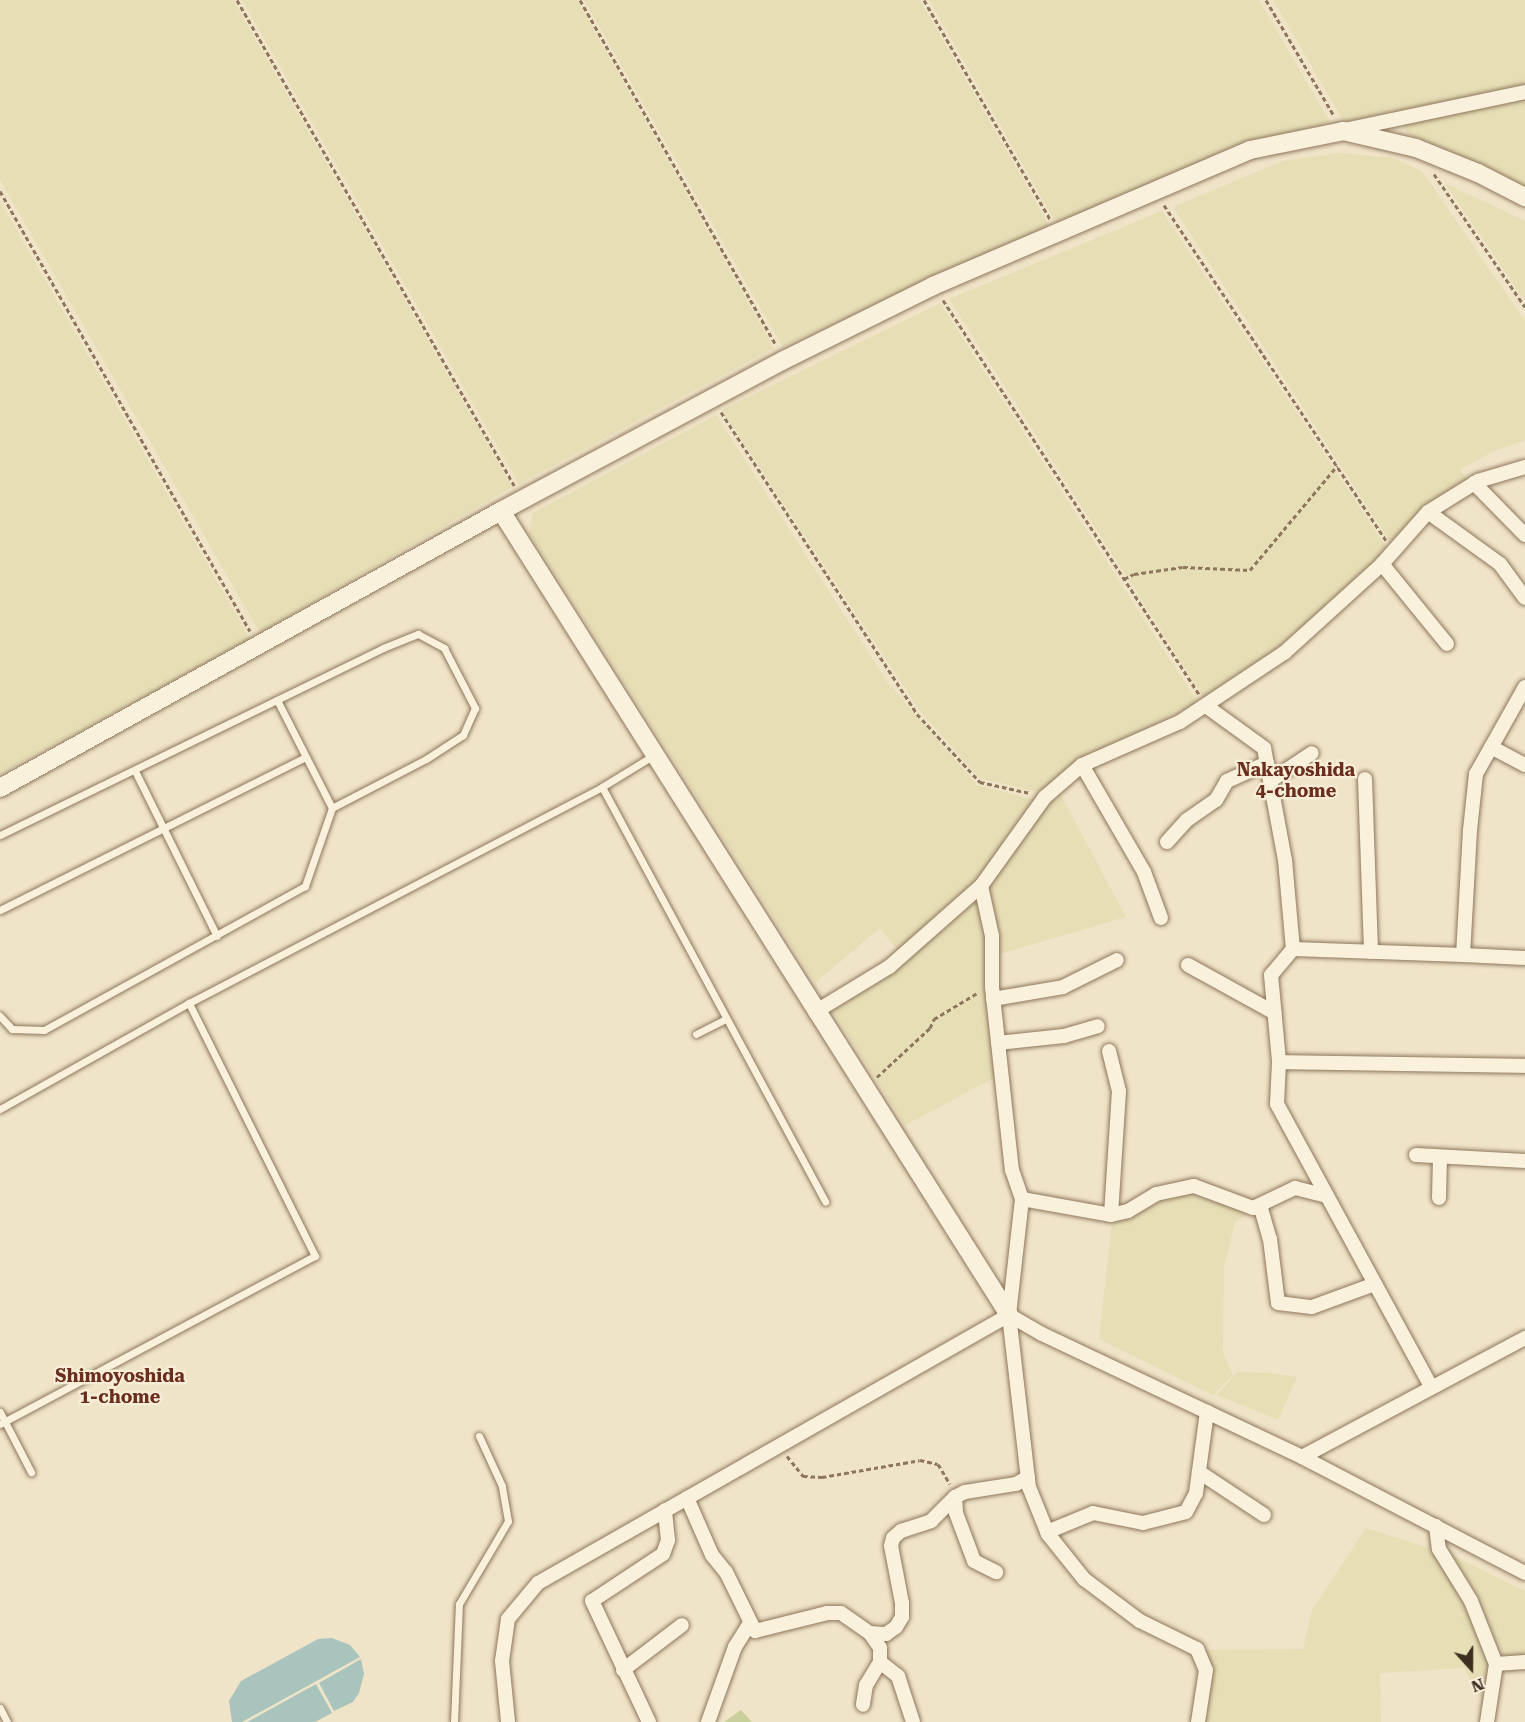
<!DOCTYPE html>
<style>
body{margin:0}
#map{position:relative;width:1525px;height:1722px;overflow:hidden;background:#f0e4c8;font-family:"Roboto Serif",serif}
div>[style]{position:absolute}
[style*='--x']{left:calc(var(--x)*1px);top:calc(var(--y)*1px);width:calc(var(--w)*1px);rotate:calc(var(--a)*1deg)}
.farmland>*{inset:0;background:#e6deb5}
.green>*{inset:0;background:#c9cf9b}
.water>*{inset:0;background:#a9c4bc}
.path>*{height:3px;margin-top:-1.5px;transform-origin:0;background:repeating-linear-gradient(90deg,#8d765c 0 4.5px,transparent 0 7.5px)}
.roads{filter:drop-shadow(0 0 2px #8d765c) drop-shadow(0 0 2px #8d765c)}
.lane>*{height:7px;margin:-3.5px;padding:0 3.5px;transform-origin:3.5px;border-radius:3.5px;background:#faf1dc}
.street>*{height:14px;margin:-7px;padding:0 7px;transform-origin:7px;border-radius:7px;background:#faf1dc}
.secondary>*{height:18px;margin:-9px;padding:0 9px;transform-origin:9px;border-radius:9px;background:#faf1dc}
span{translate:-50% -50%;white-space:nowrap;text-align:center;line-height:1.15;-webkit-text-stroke:4.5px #f7eed8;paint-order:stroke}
.neighbourhood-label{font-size:18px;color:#6b2e1e;font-weight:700}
.north{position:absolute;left:1441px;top:1638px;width:60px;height:60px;-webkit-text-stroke:4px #f7eed8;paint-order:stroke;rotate:159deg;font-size:16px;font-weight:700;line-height:24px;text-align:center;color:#3d2e20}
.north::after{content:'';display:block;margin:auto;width:21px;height:27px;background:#3d2e20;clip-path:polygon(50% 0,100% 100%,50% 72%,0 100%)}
</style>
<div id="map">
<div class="farmland">
<div style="clip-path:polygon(0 0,233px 0,512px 487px,260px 633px,0 180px)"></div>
<div style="clip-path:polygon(242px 0,577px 0,774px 348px,519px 484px)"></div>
<div style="clip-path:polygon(584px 0,920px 0,1049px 225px,783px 347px)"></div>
<div style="clip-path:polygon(929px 0,1259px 0,1330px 122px,1056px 223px)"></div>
<div style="clip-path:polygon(1273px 0,1525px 0,1525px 84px,1344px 122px)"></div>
<div style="clip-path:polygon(1525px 96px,1525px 188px,1406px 133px,1403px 124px)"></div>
<div style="clip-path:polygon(1341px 153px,1393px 158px,1422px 171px,1525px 321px,1525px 440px,1492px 452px,1460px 470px,1469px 481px,1392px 545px,1173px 207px,1283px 161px)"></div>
<div style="clip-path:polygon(1445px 183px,1525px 221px,1525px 301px)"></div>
<div style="clip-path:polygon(0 201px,250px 639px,0 774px)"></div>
<div style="clip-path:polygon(1162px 211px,1389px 551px,1286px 647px,1204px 698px,949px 299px)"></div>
<div style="clip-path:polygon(940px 303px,1198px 703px,1077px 763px,1043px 793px,979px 778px,920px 711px,722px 410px)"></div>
<div style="clip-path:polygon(716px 415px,888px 683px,977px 785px,1036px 800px,978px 880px,898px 951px,880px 928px,815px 983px,529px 533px,533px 513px)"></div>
<div style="clip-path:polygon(1061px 795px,1126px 917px,996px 955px,986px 888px,1043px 809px)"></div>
<div style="clip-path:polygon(979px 892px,988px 937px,998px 1076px,905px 1125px,830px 1007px)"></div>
<div style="clip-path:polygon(1193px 1189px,1252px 1211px,1235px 1222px,1224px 1268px,1223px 1352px,1233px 1375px,1213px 1395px,1099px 1339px,1112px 1223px,1141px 1210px,1164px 1195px)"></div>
<div style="clip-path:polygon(1237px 1372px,1269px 1373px,1297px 1377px,1278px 1420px,1217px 1395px)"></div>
<div style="clip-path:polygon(1366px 1528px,1435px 1550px,1470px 1605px,1493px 1665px,1484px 1703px,1464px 1668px,1380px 1673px,1381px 1722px,1201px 1722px,1204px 1650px,1303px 1649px,1312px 1610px)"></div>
<div style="clip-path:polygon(1452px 1555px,1525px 1591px,1525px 1655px,1503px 1657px,1475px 1591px)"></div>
</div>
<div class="green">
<div style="clip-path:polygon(741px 1710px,752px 1722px,724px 1722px)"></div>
</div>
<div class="water">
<div style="clip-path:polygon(332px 1638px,350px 1645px,360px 1657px,242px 1722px,232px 1722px,229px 1701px,241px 1681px,318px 1639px)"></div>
<div style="clip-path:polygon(361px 1659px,364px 1674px,359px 1693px,353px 1702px,334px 1711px,319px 1683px)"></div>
<div style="clip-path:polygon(316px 1684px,332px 1713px,315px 1722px,247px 1722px)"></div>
</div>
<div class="path">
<div style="--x:237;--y:0;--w:559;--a:60.27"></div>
<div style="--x:580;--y:0;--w:397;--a:60.4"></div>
<div style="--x:924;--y:0;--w:253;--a:60.1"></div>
<div style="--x:1266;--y:0;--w:134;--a:59.6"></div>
<div style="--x:1434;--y:174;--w:161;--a:55.6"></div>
<div style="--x:0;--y:191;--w:506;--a:60.4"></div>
<div style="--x:1164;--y:205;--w:402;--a:56.5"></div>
<div style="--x:943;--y:300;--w:470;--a:57"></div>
<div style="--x:721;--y:412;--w:360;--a:57"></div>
<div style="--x:917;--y:714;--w:93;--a:47.2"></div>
<div style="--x:980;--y:782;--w:51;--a:12.4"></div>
<div style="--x:1124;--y:579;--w:11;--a:-27"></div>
<div style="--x:1134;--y:574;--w:49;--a:-8.1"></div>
<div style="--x:1183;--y:567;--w:67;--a:2.6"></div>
<div style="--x:1250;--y:570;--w:136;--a:-50.1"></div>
<div style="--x:877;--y:1077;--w:72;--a:-42.8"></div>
<div style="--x:930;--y:1028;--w:10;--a:-66"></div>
<div style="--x:934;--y:1019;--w:52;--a:-31"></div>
<div style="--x:787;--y:1456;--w:26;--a:51"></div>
<div style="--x:803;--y:1476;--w:19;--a:3"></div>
<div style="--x:822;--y:1477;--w:99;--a:-9.8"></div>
<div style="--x:920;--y:1460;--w:18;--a:13"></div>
<div style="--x:938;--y:1464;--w:23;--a:59"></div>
</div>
<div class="roads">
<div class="lane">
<div style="--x:277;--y:700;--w:121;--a:63"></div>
<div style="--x:135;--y:771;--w:184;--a:63.6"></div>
<div style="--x:602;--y:787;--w:471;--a:61.7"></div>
<div style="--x:0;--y:835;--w:426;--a:-26"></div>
<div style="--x:383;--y:648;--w:38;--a:-22"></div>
<div style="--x:418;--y:634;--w:30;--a:28"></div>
<div style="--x:444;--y:648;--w:68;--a:62.7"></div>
<div style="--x:475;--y:708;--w:30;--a:114"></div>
<div style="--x:463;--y:735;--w:44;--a:147"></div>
<div style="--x:426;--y:759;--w:106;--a:152.5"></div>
<div style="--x:332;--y:808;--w:83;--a:109.1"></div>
<div style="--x:305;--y:886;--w:298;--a:151.1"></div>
<div style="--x:44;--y:1030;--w:32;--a:-178"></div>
<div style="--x:12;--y:1029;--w:18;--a:-133"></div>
<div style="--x:0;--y:910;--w:341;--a:-26.6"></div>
<div style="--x:696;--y:1034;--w:33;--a:-27"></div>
<div style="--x:0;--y:1109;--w:217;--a:-29.3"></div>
<div style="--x:189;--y:1003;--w:466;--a:-27.6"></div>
<div style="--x:602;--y:787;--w:61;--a:-31.6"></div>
<div style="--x:0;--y:1412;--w:68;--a:62.7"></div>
<div style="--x:0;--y:1424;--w:357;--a:-28.1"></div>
<div style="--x:315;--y:1256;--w:283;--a:-116.5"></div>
<div style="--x:0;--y:1708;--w:16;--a:63"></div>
<div style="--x:454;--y:1722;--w:118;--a:-87.6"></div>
<div style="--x:459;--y:1604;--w:96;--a:-59.4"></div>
<div style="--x:508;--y:1521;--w:36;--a:-100"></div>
<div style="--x:502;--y:1486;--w:55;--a:-114.7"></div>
</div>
<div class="street">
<div style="--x:1345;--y:130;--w:184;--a:-11.9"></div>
<div style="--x:1474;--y:483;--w:73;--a:45.6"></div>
<div style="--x:1428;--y:512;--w:89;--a:35.8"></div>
<div style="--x:1500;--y:564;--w:42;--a:53.7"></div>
<div style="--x:1382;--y:564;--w:103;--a:50.9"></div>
<div style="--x:1525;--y:687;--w:100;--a:119.4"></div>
<div style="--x:1476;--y:774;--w:56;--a:96.1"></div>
<div style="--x:1470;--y:830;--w:125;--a:93.2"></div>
<div style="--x:1463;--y:955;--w:62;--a:2.8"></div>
<div style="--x:1206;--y:706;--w:72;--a:35.9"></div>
<div style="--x:1264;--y:748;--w:114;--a:79.4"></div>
<div style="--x:1285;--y:860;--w:89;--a:84.9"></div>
<div style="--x:1293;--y:949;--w:34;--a:130"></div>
<div style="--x:1271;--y:975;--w:87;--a:84.7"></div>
<div style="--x:1279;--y:1062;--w:42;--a:92.7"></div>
<div style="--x:1277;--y:1104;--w:321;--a:61.4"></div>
<div style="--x:1491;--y:747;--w:38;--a:28"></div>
<div style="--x:1082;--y:765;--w:124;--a:59.9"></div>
<div style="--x:1144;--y:872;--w:49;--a:69.7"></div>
<div style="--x:1365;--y:779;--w:173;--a:88"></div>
<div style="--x:1270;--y:781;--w:50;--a:-33.7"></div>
<div style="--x:1167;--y:842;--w:30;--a:-48"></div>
<div style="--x:1187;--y:820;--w:35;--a:-35"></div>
<div style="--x:1216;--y:800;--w:22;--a:-60"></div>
<div style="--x:1227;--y:781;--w:44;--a:-24.2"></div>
<div style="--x:981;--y:886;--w:51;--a:77.6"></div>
<div style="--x:992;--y:936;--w:51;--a:90"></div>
<div style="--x:992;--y:987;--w:184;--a:83.8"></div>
<div style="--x:1012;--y:1170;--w:31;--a:71"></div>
<div style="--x:1022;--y:1199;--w:117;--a:96.4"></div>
<div style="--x:1009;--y:1315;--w:173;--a:83.4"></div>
<div style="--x:1029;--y:1487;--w:51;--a:68"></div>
<div style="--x:1048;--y:1534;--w:58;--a:51.3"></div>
<div style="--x:1084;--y:1579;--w:70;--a:36.9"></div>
<div style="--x:1140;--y:1621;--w:64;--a:26.2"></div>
<div style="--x:1197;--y:1649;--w:23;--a:67"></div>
<div style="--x:1206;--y:1670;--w:53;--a:98.7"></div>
<div style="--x:1293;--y:949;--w:170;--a:2"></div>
<div style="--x:1188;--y:965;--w:99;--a:28.9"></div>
<div style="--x:993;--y:999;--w:71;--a:-9.7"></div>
<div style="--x:1063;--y:987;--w:60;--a:-26.6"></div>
<div style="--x:815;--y:1012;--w:87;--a:-31.3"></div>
<div style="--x:889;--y:967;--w:123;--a:-41.4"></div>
<div style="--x:981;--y:886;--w:110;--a:-54.3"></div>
<div style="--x:1045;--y:797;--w:49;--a:-40.9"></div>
<div style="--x:1082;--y:765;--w:107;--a:-23.7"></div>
<div style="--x:1180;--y:722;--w:125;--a:-33.6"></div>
<div style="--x:1284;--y:653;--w:132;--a:-42.2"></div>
<div style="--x:1382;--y:564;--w:69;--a:-48.5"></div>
<div style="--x:1428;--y:512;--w:59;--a:-31.8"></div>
<div style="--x:1478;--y:481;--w:49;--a:-16.6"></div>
<div style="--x:998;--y:1043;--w:66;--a:-6.1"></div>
<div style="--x:1064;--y:1036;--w:35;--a:-16"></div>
<div style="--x:1109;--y:1051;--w:41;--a:76"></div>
<div style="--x:1119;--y:1091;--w:124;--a:93.7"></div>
<div style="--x:1279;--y:1062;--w:246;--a:0.9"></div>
<div style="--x:1416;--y:1155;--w:109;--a:3.2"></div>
<div style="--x:1439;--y:1198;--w:41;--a:-88.6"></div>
<div style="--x:1022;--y:1199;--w:90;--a:10.2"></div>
<div style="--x:1111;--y:1215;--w:17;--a:-13"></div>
<div style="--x:1128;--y:1211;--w:33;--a:-31"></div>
<div style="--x:1156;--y:1194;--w:39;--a:-12"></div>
<div style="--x:1194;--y:1186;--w:63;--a:20.4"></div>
<div style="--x:1253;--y:1208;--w:47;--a:-25.5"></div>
<div style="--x:1295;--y:1188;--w:33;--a:14"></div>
<div style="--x:1260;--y:1205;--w:35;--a:74"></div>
<div style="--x:1270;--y:1239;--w:64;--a:82.9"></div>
<div style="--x:1278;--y:1303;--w:34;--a:7"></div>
<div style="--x:1312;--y:1307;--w:67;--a:-20.1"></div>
<div style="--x:1009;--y:1315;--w:38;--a:30"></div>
<div style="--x:1042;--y:1334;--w:288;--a:25.3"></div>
<div style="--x:1302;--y:1457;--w:251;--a:27.5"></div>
<div style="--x:1302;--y:1457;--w:253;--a:-28.1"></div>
<div style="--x:1199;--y:1472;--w:78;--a:33.5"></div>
<div style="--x:955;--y:1497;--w:16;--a:86"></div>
<div style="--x:956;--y:1513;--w:51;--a:69.4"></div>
<div style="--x:974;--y:1561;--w:25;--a:27"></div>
<div style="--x:687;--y:1498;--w:62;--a:66.3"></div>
<div style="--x:712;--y:1555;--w:22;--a:51"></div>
<div style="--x:726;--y:1572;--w:66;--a:63.8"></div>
<div style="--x:755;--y:1631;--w:74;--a:-14"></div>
<div style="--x:827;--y:1613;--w:14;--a:0"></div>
<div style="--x:841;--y:1613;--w:35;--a:35"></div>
<div style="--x:870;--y:1633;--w:18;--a:56"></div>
<div style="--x:880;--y:1648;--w:14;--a:90"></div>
<div style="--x:880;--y:1662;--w:27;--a:121"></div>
<div style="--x:866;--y:1685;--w:20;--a:99"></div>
<div style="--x:1436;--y:1526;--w:23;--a:83"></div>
<div style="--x:1439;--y:1549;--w:61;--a:58.4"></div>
<div style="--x:1471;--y:1601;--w:68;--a:68.4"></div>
<div style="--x:1496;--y:1664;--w:59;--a:98.8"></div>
<div style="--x:1047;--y:1532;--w:50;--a:-22.4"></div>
<div style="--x:1093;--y:1513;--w:51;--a:11.3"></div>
<div style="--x:1143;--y:1523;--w:44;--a:-14.3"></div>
<div style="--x:1186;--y:1512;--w:21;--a:-62"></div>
<div style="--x:1196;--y:1493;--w:82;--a:-82.3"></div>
<div style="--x:870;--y:1633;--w:16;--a:4"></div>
<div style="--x:886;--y:1634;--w:12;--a:-35"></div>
<div style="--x:896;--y:1627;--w:12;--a:-59"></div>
<div style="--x:902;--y:1617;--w:14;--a:-90"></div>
<div style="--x:902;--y:1603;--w:58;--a:-100.9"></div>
<div style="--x:891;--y:1546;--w:8;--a:-76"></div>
<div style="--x:893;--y:1538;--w:11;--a:-41"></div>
<div style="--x:901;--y:1531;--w:32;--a:-18"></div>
<div style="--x:931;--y:1521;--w:34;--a:-45"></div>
<div style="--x:955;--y:1497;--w:11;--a:-27"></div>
<div style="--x:965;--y:1492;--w:52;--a:-8.9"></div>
<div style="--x:1016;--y:1484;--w:14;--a:-30"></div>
<div style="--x:880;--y:1662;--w:23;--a:38"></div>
<div style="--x:898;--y:1676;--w:48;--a:71.9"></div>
<div style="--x:1496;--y:1664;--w:29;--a:-4"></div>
<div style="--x:623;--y:1670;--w:74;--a:-37.3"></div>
<div style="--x:508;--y:1722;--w:61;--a:-95.6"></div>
<div style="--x:502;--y:1661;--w:42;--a:-81.9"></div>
<div style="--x:508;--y:1619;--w:47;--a:-50.2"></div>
<div style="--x:538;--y:1583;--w:542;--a:-29.64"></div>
<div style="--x:649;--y:1722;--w:134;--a:-115.2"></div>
<div style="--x:592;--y:1601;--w:85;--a:-33.5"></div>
<div style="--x:663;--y:1554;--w:15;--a:-70"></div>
<div style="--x:668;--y:1540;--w:30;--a:-96"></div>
<div style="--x:708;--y:1722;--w:80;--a:-70.2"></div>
<div style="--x:735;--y:1647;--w:26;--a:-58"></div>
</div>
<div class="secondary">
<div style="--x:501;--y:511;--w:951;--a:57.71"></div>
<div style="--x:0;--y:788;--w:572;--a:-28.94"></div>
<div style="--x:501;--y:511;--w:321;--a:-28.1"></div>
<div style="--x:784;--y:360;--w:166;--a:-26.4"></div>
<div style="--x:933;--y:286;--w:345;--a:-23.2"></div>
<div style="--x:1250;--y:150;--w:95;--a:-11.5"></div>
<div style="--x:1343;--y:131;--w:75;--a:13.1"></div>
<div style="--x:1416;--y:148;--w:67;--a:22"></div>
<div style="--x:1478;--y:173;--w:53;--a:27.1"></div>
</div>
</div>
<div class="neighbourhood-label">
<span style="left:1296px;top:781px">Nakayoshida<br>4-chome</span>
<span style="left:120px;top:1387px">Shimoyoshida<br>1-chome</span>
</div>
<div class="north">N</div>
</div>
